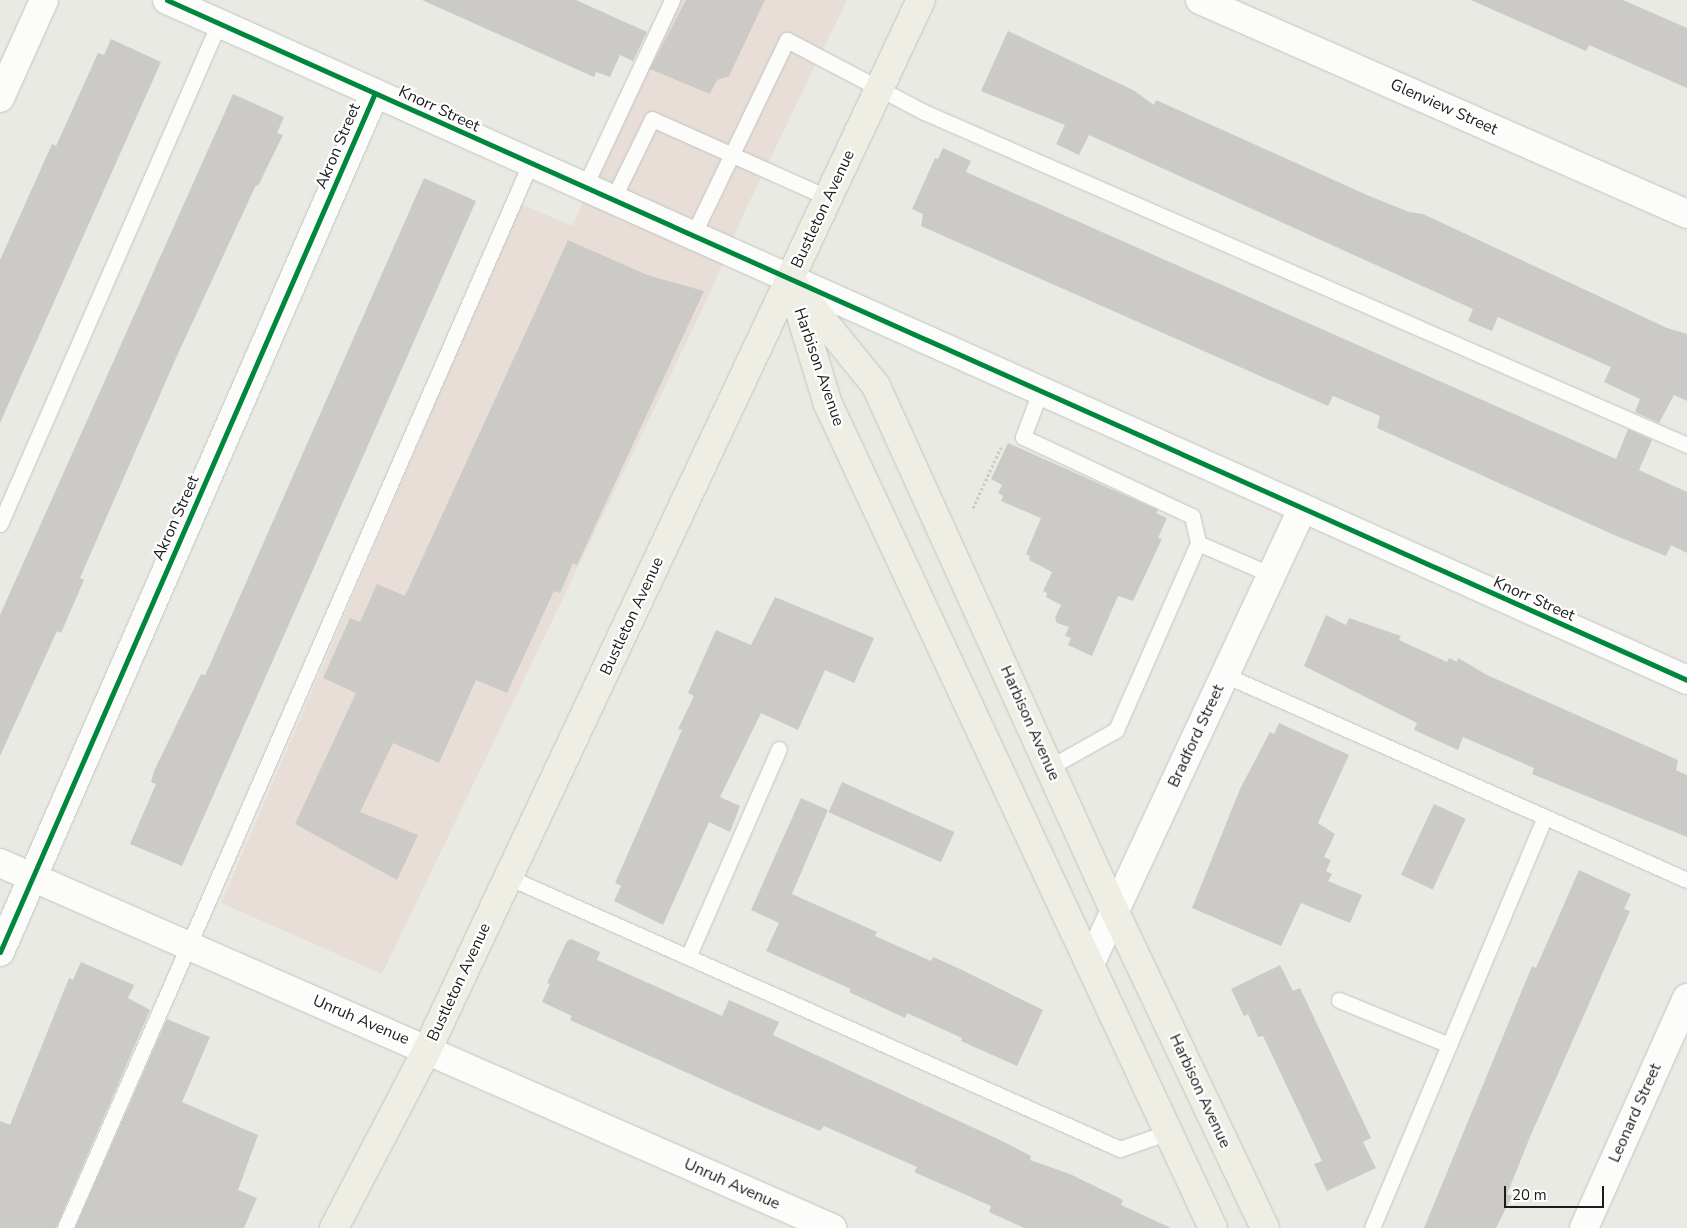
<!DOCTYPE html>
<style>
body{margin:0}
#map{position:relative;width:1687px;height:1228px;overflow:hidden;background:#eaeae5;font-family:"Nunito Sans",sans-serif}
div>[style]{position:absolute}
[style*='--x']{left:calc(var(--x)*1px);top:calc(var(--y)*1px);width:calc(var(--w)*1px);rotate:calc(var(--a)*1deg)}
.commercial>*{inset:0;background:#e8ded7}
.building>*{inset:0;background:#cbcac6;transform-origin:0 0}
.path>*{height:3px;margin-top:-1.5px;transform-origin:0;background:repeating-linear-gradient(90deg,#d1c9c2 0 2.5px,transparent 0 5px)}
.roads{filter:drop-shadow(0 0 1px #c3c3c1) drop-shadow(0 0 1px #c3c3c1)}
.lane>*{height:15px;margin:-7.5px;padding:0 7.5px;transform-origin:7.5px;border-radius:7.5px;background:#fcfcfb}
.street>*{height:28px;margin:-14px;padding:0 14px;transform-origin:14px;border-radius:14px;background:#fcfcfb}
.primary>*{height:28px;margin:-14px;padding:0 14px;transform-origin:14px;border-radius:14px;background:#efeee4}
.cycleway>*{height:5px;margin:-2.5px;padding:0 2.5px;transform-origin:2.5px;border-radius:2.5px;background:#00873e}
span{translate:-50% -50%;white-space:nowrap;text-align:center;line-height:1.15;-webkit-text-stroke:4.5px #fff;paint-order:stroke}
.street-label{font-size:16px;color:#1c1c1c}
.scale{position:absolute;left:1504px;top:1186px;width:100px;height:22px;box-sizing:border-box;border:2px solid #1c1c1c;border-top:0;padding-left:6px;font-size:15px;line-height:18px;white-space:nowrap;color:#1c1c1c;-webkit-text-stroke:4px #fff;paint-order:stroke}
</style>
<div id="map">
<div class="commercial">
<div style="clip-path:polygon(678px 0,847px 0,745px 211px,710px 293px,382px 974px,221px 903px,521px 204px,572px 226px)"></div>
</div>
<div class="building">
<div style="clip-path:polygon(422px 0,576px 0,647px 32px,633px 61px,620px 55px,610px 77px,596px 72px,594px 77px)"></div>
<div style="clip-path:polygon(686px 0,765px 0,729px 76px,717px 80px,710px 94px,650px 69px)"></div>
<div style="clip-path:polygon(1471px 0,1623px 0,1687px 28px,1687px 88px,1589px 45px,1586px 51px)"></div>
<div style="clip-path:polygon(1008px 31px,1133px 90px,1154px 105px,1156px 100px,1367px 195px,1409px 212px,1423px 214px,1667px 328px,1687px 334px,1687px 401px,1674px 395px,1659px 423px,1635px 412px,1640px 399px,1604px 382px,1611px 367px,1498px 317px,1492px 331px,1468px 321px,1473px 309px,1089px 135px,1079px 155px,1056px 144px,1065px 125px,981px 91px)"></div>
<div style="clip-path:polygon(111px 39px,161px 62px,0 423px,0 260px,52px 144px,56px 146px,98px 53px,104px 55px)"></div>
<div style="clip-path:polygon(233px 94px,284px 117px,277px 133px,283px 135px,258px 186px,256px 185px,176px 358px,80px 578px,84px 580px,61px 633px,57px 631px,0 756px,0 615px)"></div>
<div style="clip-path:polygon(943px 148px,971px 161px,966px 172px,1616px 459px,1628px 429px,1652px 440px,1639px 470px,1687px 492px,1687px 553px,1671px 545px,1666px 556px,1614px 535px,1377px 428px,1380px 416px,1333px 396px,1328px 406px,921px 226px,923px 214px,912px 209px,935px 158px,938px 159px)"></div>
<div style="clip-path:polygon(424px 178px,476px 201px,182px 866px,130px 844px,156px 784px,151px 782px,154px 771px,201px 674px,205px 675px,211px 662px)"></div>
<div style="clip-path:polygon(568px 240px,647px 275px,704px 291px,577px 565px,573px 563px,560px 593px,554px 591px,507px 693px,476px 680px,439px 763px,393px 743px,360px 812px,418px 835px,397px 880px,295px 824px,356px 693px,323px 678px,350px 618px,360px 622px,377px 584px,405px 596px)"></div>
<div style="clip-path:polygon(1008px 443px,1158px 510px,1156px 513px,1167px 518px,1158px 538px,1162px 539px,1133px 601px,1118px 596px,1092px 656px,1068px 645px,1071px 638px,1065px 636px,1069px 627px,1057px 623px,1055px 618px,1061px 605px,1046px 597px,1047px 593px,1043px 591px,1052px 572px,1029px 560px,1030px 556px,1026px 554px,1041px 518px,1001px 501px,1003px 496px,998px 493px,1002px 485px,991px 479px)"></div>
<div style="clip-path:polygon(775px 597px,874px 638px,854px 683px,825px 670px,798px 730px,761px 713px,720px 797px,740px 806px,730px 832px,709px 822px,663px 925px,614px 901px,621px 886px,615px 883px,682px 730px,678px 729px,694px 696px,688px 693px,716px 630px,751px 645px)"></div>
<div style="clip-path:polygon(1326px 615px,1346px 625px,1349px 618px,1401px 636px,1399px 640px,1447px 662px,1449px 658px,1457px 662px,1458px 658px,1487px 675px,1678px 760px,1676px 770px,1687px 775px,1687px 837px,1532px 774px,1534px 768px,1463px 737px,1458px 750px,1414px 730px,1417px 723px,1304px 666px)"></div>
<div style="clip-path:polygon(1279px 723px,1349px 755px,1318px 823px,1335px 834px,1324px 857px,1331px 860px,1326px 871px,1332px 874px,1328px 881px,1362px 895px,1350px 923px,1301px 903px,1281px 946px,1192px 908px,1240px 789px,1270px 732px,1274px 734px)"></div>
<div style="left:842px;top:782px;width:123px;height:33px;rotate:24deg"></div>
<div style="clip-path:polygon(801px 798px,828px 810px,792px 894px,877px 932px,875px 936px,931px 961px,933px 957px,960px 969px,1043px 1010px,1017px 1066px,961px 1041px,962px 1038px,907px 1013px,905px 1018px,849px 992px,851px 989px,766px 951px,779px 923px,751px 910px)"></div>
<div style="left:1434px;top:804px;width:35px;height:78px;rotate:25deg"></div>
<div style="clip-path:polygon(1579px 870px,1631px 894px,1624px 909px,1630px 911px,1530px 1137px,1507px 1194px,1512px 1196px,1496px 1228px,1424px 1228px,1532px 966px,1536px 968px)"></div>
<div style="clip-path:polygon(571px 939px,600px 952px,597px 960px,722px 1016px,729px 1000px,779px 1022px,773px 1035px,1000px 1140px,1031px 1156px,1030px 1160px,1070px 1174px,1123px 1200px,1121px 1205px,1171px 1228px,1024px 1228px,989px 1212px,991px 1206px,914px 1172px,917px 1167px,824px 1126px,820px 1131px,754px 1103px,570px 1020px,572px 1016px,542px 1002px,550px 984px,547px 983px,567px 941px)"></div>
<div style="clip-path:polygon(81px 962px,134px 985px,128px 998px,150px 1010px,56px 1228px,0 1228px,0 1121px,10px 1125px,69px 978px,73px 980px)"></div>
<div style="clip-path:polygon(1280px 965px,1293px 991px,1300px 988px,1371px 1138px,1363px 1142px,1376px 1168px,1327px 1191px,1314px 1164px,1322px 1161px,1299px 1112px,1263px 1036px,1258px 1037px,1248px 1014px,1244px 1016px,1231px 989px)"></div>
<div style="clip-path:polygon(167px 1019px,210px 1037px,182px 1102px,258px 1135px,238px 1190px,257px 1198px,244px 1228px,75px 1228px)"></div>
</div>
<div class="path">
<div style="--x:973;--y:508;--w:67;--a:-65.3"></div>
</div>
<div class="roads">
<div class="lane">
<div style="--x:584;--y:188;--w:208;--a:-64.9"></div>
<div style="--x:612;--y:201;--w:91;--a:-64"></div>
<div style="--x:652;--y:119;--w:194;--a:24.1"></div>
<div style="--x:692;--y:237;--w:219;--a:-64.3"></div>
<div style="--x:787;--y:40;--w:155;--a:27.7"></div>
<div style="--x:924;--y:112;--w:833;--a:23.58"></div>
<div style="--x:1040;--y:392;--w:48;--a:110.7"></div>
<div style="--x:1023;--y:437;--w:187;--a:25.1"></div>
<div style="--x:1192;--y:516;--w:28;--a:77"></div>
<div style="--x:0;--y:524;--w:547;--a:-66.39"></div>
<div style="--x:1225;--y:675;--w:505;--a:23.93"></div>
<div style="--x:1050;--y:767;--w:76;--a:-29.3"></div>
<div style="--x:1116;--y:730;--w:204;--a:-66.3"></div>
<div style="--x:1198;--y:543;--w:81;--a:23.4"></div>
<div style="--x:508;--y:877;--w:670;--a:23.96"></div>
<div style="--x:1120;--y:1149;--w:52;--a:-19.1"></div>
<div style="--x:688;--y:957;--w:227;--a:-66.4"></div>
<div style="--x:1339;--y:1000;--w:119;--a:22.2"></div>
<div style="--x:65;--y:1228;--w:1161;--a:-66.39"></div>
<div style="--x:1372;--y:1228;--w:446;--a:-67.2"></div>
</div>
<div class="street">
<div style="--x:167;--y:0;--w:1665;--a:24.1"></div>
<div style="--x:1200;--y:0;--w:532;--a:23.72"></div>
<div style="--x:0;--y:98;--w:107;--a:-65.8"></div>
<div style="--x:0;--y:863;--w:909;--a:23.69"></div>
<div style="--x:0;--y:952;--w:937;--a:-66.42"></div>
<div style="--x:1091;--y:962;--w:499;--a:-65"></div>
<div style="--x:1584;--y:1228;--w:252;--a:-65.9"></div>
</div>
<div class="primary">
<div style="--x:790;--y:280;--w:136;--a:50.9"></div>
<div style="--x:876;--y:386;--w:576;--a:65.57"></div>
<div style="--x:1114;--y:910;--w:352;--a:64.6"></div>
<div style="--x:794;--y:293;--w:116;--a:73"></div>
<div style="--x:828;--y:404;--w:910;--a:64.96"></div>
<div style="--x:334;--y:1228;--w:203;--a:-62.4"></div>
<div style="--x:428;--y:1048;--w:1158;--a:-64.81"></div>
</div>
</div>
<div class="cycleway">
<div style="--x:167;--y:0;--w:1665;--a:24.1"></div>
<div style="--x:0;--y:952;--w:937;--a:-66.42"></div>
</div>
<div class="street-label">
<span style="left:1444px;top:107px;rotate:24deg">Glenview Street</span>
<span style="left:439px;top:109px;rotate:25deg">Knorr Street</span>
<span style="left:338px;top:146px;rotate:-67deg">Akron Street</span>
<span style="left:823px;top:209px;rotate:-65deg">Bustleton Avenue</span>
<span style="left:819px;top:367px;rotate:71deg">Harbison Avenue</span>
<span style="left:176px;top:518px;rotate:-66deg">Akron Street</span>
<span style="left:1534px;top:599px;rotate:24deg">Knorr Street</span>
<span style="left:632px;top:616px;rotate:-65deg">Bustleton Avenue</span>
<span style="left:1030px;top:723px;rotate:66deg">Harbison Avenue</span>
<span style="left:1196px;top:736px;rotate:-65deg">Bradford Street</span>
<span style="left:459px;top:982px;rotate:-65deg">Bustleton Avenue</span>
<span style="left:361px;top:1020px;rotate:23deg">Unruh Avenue</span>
<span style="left:1200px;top:1091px;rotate:65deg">Harbison Avenue</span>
<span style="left:1635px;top:1113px;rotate:-66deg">Leonard Street</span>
<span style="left:732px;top:1184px;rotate:24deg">Unruh Avenue</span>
</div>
<div class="scale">20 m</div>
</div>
